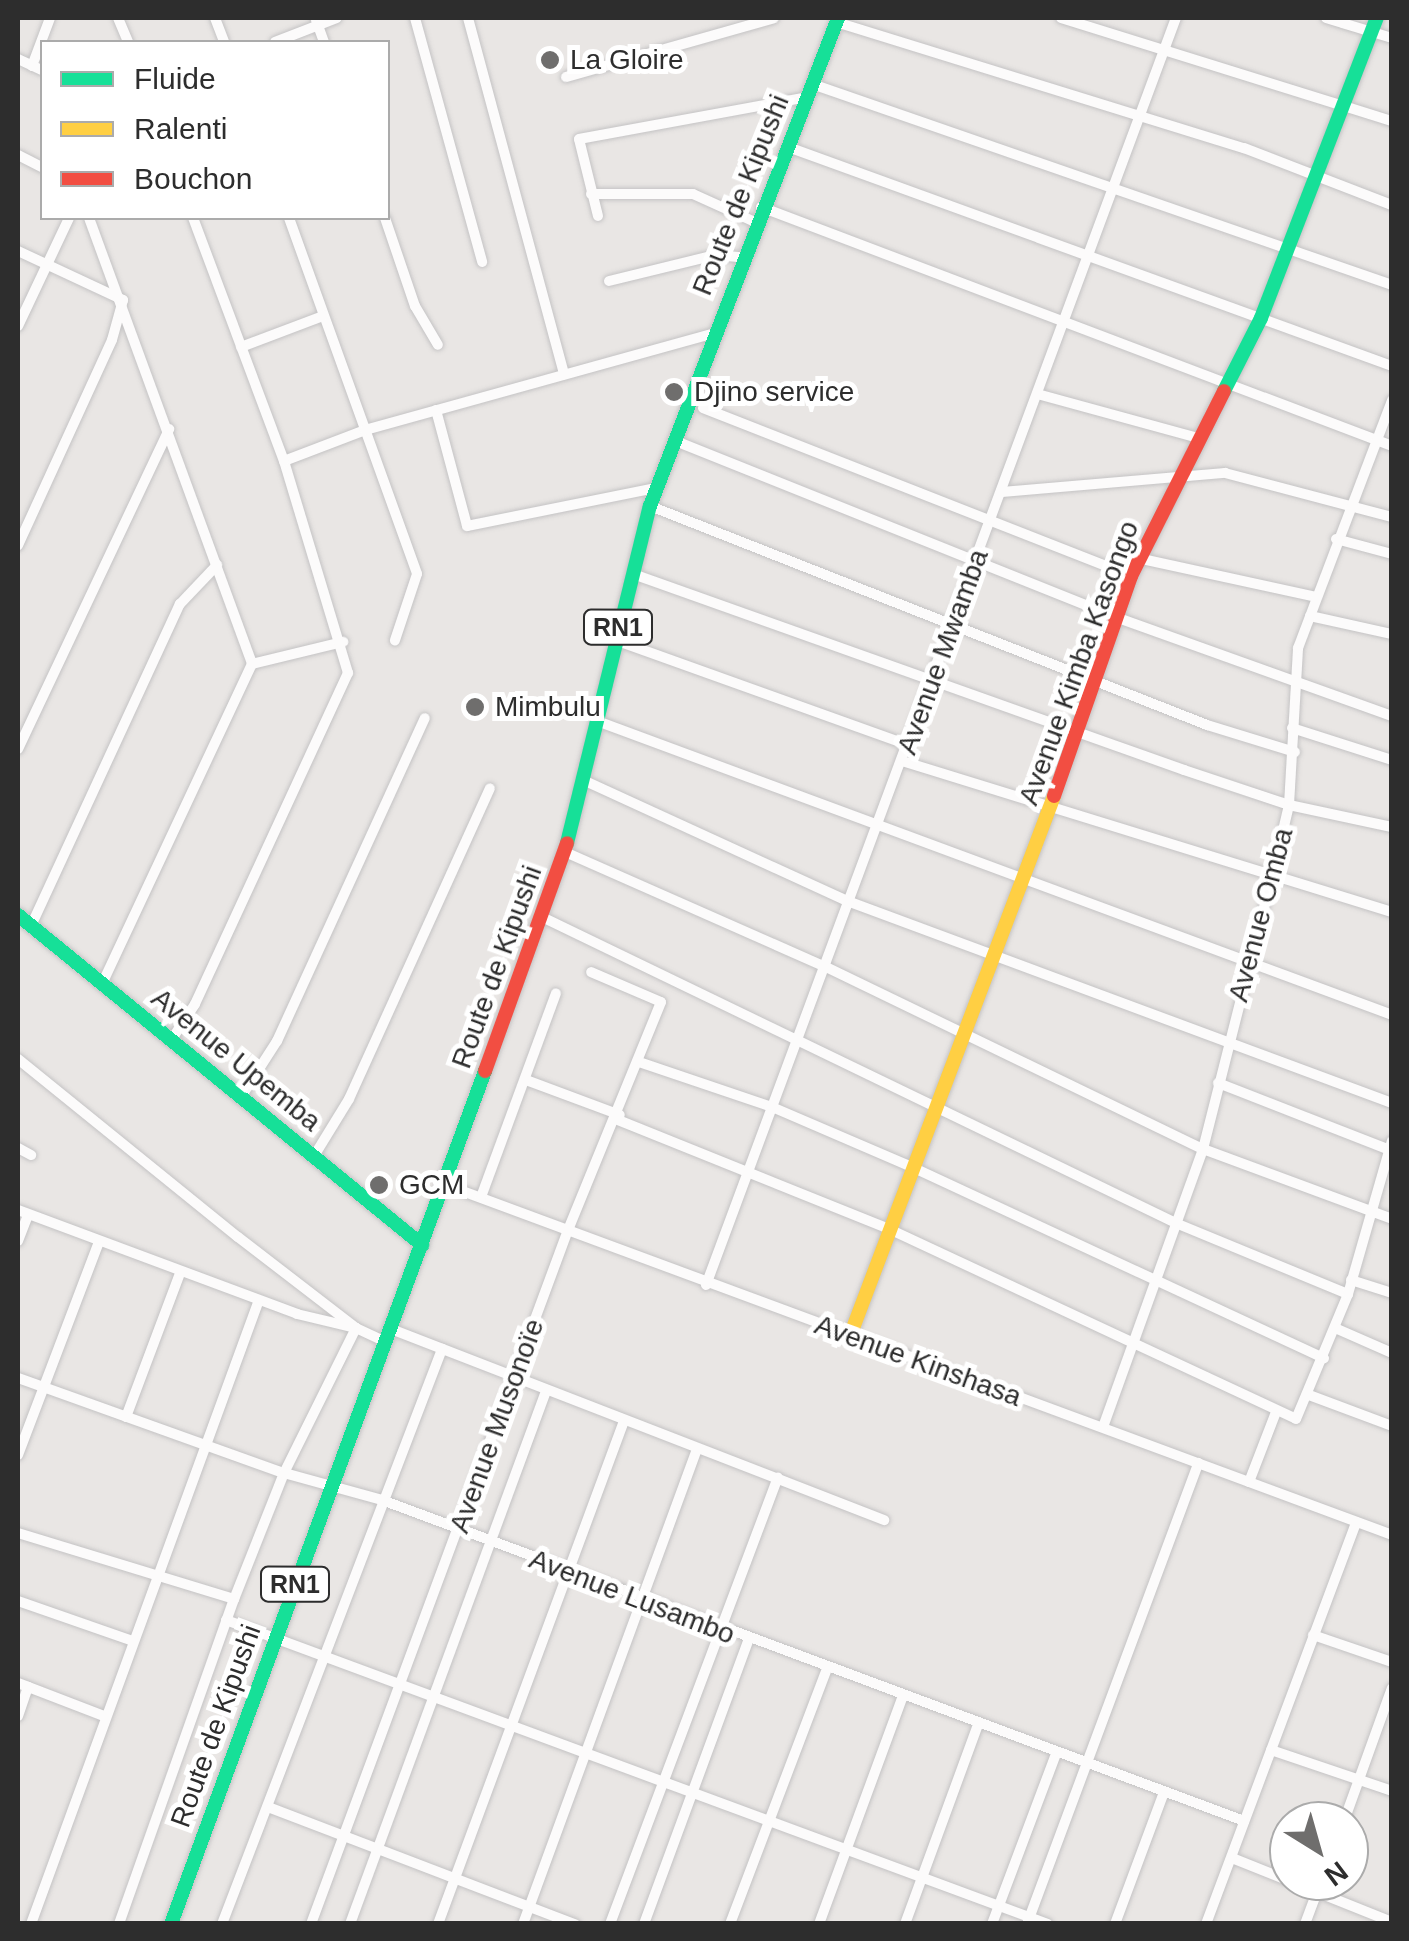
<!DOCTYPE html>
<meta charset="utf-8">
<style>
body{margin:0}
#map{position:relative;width:1409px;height:1941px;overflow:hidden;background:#e9e6e4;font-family:Arial,sans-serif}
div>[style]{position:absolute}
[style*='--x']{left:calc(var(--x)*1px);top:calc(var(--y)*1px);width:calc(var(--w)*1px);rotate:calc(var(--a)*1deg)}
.roads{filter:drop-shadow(0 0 2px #c4c3c4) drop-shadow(0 0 2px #c4c3c4)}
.street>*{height:10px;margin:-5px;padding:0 5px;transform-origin:5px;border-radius:5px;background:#fcfbfb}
.fast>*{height:14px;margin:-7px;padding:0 7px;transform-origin:7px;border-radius:7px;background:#16e098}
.slow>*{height:14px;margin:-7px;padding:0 7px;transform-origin:7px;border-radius:7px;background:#ffcf43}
.jam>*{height:14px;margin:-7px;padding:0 7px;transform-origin:7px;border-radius:7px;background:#f24e42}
.dots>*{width:28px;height:28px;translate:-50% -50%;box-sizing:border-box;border:5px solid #fff;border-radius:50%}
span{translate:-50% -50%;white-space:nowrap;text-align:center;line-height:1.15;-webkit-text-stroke:10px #fff;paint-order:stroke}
.shield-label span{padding:2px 8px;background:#fff;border:2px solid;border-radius:8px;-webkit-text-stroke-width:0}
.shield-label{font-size:25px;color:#2d2d2d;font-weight:700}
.poi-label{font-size:28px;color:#2d2d2d}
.left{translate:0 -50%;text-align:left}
.street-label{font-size:28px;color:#2d2d2d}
.frame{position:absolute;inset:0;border:20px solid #2d2d2d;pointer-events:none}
.legend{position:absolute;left:40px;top:40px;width:350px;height:180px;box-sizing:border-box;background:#fff;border:2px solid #ababab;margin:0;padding:12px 18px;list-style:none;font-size:30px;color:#2d2d2d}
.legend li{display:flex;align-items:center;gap:20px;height:50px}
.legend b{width:50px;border:2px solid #ababab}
.north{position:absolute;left:1269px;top:1801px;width:100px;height:100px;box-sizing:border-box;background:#fff;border:2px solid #ababab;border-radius:50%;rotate:143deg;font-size:28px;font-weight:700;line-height:40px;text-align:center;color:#2d2d2d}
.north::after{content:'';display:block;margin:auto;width:35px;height:45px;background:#6f6e6d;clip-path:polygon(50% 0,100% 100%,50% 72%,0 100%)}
</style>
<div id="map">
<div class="roads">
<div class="street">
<div style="--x:118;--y:18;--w:26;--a:67"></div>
<div style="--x:215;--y:18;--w:26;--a:69"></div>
<div style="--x:415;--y:18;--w:253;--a:74.6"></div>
<div style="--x:468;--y:18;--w:369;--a:74.9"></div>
<div style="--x:1061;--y:18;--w:347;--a:17.3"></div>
<div style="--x:1326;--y:18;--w:69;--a:16.9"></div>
<div style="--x:316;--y:20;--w:23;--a:70"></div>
<div style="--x:836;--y:22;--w:427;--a:17.2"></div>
<div style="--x:1244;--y:148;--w:159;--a:21.1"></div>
<div style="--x:275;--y:42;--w:66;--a:-21.2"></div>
<div style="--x:18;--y:59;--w:26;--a:25"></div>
<div style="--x:32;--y:66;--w:51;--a:-69.4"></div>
<div style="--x:566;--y:77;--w:216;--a:-15.8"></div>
<div style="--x:812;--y:84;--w:614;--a:19.11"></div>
<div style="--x:788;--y:147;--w:642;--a:19.93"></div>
<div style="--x:18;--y:155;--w:27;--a:27"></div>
<div style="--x:591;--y:194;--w:102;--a:0"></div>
<div style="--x:693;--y:194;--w:68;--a:24.3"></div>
<div style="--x:761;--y:207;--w:675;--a:20.74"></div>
<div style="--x:598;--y:216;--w:79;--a:-103.9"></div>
<div style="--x:579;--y:139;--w:232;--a:-10.4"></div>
<div style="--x:89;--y:218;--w:475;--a:69.9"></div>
<div style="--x:289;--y:218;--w:378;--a:70.2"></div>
<div style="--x:417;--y:574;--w:70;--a:108.4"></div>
<div style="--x:385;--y:218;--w:93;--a:71.2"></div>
<div style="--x:415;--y:306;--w:45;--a:59.5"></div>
<div style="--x:18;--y:251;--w:116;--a:25"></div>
<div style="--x:123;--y:300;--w:41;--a:105.4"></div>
<div style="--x:112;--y:340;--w:226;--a:114.6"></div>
<div style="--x:609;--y:281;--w:110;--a:-13.7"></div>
<div style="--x:716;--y:255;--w:25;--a:5"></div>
<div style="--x:18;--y:326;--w:119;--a:-64.7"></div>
<div style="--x:241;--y:347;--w:88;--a:-20.7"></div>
<div style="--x:1041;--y:395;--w:163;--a:15.3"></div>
<div style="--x:703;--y:408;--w:460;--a:21.4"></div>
<div style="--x:436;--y:410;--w:120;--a:75"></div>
<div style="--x:467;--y:526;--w:193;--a:-11.4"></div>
<div style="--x:673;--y:440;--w:479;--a:21.8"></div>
<div style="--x:1118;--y:618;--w:291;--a:19.7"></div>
<div style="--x:284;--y:461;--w:87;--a:-20.9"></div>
<div style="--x:365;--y:430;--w:360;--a:-15.5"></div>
<div style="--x:1002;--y:492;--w:224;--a:-4.9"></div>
<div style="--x:1225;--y:473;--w:173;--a:14.8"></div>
<div style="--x:650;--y:506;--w:599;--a:21.46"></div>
<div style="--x:1207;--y:725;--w:92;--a:17.1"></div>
<div style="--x:1336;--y:539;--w:58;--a:15"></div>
<div style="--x:1142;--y:559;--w:178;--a:12.3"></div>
<div style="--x:633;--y:574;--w:585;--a:19.58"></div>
<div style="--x:1184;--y:770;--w:111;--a:18.4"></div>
<div style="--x:1289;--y:805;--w:105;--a:12.1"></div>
<div style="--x:1310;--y:616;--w:84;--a:12.4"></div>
<div style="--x:615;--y:640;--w:311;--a:19.7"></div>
<div style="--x:252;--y:664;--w:94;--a:-13.6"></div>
<div style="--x:597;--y:721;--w:848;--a:20.29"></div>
<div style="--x:1292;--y:728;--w:105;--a:17.7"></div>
<div style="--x:18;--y:749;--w:354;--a:-64.7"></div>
<div style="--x:902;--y:761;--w:513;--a:17.13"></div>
<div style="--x:583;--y:780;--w:294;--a:24.6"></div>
<div style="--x:850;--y:902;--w:578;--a:20.35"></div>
<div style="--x:565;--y:852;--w:283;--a:23.8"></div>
<div style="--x:824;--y:966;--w:421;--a:25.8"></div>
<div style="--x:1203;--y:1149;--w:202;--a:20.3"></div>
<div style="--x:542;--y:917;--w:706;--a:25.77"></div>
<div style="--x:1178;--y:1224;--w:184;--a:22.4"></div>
<div style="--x:31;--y:926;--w:355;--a:-65.2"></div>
<div style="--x:180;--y:604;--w:54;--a:-46.5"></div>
<div style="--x:102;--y:984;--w:353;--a:-64.9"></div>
<div style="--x:172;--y:1039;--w:42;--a:-56.7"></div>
<div style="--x:195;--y:1004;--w:365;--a:-65.2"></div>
<div style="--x:348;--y:673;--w:221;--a:-106.8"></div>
<div style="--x:284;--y:461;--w:259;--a:-110.5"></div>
<div style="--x:18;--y:1059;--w:283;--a:39"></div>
<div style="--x:238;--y:1237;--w:149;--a:37.6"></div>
<div style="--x:356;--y:1328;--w:33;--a:25"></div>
<div style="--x:639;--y:1062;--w:140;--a:18.7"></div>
<div style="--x:772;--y:1107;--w:155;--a:23.2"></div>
<div style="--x:914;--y:1168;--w:452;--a:24.9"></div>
<div style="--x:526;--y:1080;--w:100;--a:20.4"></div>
<div style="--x:1218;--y:1083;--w:187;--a:21.3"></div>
<div style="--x:241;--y:1097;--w:67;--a:-57.3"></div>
<div style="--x:277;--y:1041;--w:355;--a:-65.4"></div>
<div style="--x:618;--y:1120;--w:292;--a:21.9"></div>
<div style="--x:889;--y:1229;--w:449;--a:25"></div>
<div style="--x:1296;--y:1419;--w:135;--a:-67.4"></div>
<div style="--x:1348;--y:1294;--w:159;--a:-74"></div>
<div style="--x:18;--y:1148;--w:15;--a:28"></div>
<div style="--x:314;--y:1156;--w:67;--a:-58.4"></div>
<div style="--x:349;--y:1099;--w:341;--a:-65.6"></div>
<div style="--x:446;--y:1185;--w:1009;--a:20.3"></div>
<div style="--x:481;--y:1197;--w:217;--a:-69.8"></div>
<div style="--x:18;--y:1210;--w:298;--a:20.4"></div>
<div style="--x:297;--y:1314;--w:61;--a:13.3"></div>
<div style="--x:356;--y:1328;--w:162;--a:116.4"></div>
<div style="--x:284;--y:1473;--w:136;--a:111.6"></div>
<div style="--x:234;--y:1599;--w:345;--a:109.5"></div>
<div style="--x:18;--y:1241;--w:28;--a:-69"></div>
<div style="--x:1351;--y:1280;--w:43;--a:17.6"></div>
<div style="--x:706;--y:1285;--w:1351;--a:-69.65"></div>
<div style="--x:1335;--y:1328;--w:62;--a:23.7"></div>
<div style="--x:391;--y:1329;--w:529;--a:21.18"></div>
<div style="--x:18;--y:1378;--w:282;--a:19.7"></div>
<div style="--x:284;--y:1473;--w:102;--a:15.4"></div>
<div style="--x:382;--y:1500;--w:920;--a:20.42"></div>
<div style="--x:1309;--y:1395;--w:89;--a:20.5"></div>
<div style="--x:126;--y:1417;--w:154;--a:-69.4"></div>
<div style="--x:1103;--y:1427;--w:295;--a:-70.2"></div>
<div style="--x:1203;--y:1149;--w:281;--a:-75.8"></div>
<div style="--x:1272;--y:877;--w:74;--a:-76.7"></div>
<div style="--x:1289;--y:805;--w:157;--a:-86.7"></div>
<div style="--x:1298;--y:648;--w:265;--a:-69.2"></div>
<div style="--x:18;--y:1455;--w:228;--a:-69.2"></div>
<div style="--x:1249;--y:1482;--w:75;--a:-68.9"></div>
<div style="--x:18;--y:1533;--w:226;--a:17"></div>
<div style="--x:18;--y:1601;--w:122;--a:19.2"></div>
<div style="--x:226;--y:1620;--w:876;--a:20.3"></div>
<div style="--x:1313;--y:1635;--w:83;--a:18.9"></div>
<div style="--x:18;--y:1683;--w:92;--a:21"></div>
<div style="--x:18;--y:1716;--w:31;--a:-71"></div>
<div style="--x:1271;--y:1750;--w:128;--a:18.7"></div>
<div style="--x:268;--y:1807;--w:329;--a:20.9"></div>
<div style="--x:1344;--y:1821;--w:141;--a:-70.2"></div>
<div style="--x:1232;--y:1858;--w:172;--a:21.8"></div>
<div style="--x:31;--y:1924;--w:664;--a:-69.93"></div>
<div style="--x:222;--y:1924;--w:616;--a:-69.06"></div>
<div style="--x:311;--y:1924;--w:740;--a:-69.68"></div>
<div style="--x:568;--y:1230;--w:246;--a:-67.8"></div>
<div style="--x:661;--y:1002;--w:76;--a:-156.8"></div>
<div style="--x:350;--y:1924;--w:568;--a:-69.81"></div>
<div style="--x:438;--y:1924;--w:536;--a:-69.71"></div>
<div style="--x:523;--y:1924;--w:506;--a:-69.88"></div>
<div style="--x:610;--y:1924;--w:477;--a:-69.4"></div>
<div style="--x:644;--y:1924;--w:302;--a:-69.8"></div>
<div style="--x:730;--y:1924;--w:273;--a:-69.2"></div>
<div style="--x:819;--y:1924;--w:241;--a:-69.8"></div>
<div style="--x:905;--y:1924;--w:212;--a:-69.9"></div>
<div style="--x:992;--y:1924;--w:182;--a:-69.4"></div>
<div style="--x:1027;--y:1924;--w:492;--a:-69.6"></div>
<div style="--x:1115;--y:1924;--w:141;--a:-69.6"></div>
<div style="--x:1206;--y:1924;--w:429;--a:-69.5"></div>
<div style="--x:1305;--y:1924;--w:46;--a:-69.6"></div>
</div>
<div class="fast">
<div style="--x:1224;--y:391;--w:82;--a:-63.1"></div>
<div style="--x:1261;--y:318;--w:322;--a:-68.9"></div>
<div style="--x:567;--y:843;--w:347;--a:-76.2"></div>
<div style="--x:650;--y:506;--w:523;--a:-68.93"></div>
<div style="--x:18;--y:915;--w:522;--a:39.24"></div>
<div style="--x:171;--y:1924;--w:909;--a:-69.79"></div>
</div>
<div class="slow">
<div style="--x:850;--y:1336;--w:577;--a:-69.3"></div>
</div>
<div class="jam">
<div style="--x:1054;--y:796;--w:233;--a:-70.7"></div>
<div style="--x:1131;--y:576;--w:207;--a:-63.3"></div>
<div style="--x:485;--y:1071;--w:242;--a:-70.2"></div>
</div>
</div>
<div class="dots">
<div style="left:550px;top:60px;background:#6f6e6d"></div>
<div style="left:674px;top:392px;background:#6f6e6d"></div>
<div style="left:475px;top:707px;background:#6f6e6d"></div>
<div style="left:379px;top:1185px;background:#6f6e6d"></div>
</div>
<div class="shield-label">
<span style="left:618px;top:627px">RN1</span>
<span style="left:295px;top:1584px">RN1</span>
</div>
<div class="poi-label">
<span class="left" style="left:570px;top:60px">La Gloire</span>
<span class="left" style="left:694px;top:392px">Djino service</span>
<span class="left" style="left:495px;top:707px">Mimbulu</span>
<span class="left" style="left:399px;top:1185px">GCM</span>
</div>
<div class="street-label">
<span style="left:741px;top:195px;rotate:-68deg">Route de Kipushi</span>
<span style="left:943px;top:652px;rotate:-70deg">Avenue Mwamba</span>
<span style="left:1079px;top:663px;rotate:-70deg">Avenue Kimba Kasongo</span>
<span style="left:1261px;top:915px;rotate:-75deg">Avenue Omba</span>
<span style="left:497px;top:967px;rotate:-70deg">Route de Kipushi</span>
<span style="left:236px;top:1060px;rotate:39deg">Avenue Upemba</span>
<span style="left:918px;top:1361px;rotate:20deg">Avenue Kinshasa</span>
<span style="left:497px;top:1426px;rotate:-70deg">Avenue Musonoïe</span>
<span style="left:632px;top:1597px;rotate:21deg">Avenue Lusambo</span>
<span style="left:216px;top:1726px;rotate:-70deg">Route de Kipushi</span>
</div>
<div class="frame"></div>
<ul class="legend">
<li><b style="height:12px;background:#16e098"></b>Fluide</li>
<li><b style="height:12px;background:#ffcf43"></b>Ralenti</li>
<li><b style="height:12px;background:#f24e42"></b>Bouchon</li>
</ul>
<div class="north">N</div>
</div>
